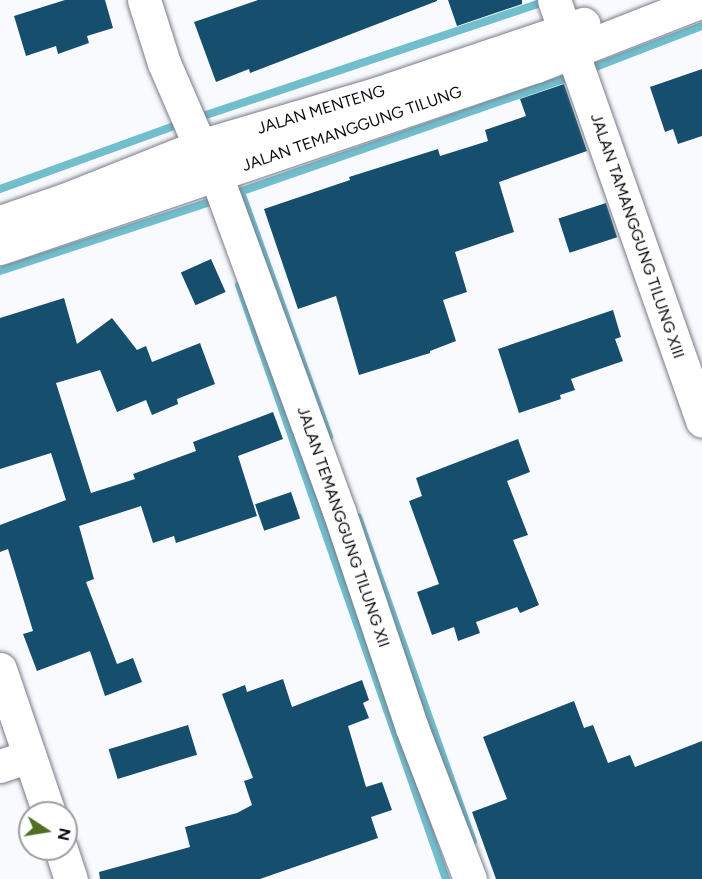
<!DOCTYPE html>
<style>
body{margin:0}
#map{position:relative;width:702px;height:879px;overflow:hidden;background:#f9fafd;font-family:Figtree,sans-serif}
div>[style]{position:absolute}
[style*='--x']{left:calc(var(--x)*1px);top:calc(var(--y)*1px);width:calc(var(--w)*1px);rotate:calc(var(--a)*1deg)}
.stream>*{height:8px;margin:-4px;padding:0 4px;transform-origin:4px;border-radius:4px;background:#71becd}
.building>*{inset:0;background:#164e6e;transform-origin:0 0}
.roads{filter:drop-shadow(0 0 2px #767c89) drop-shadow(0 0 2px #767c89)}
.minor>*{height:33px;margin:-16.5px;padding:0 16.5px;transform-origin:16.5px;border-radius:16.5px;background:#fff}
span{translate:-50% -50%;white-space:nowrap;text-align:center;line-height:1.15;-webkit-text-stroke:6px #fff;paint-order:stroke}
.street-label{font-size:16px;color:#0a0c11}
.north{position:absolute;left:18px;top:801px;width:60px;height:60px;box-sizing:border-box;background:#fff;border:2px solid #9d9ea0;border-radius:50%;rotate:102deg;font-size:16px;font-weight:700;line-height:24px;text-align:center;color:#0a0c11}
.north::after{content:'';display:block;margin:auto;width:21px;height:27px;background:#516f24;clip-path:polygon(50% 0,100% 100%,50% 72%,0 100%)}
</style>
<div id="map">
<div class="stream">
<div style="--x:585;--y:71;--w:125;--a:-21"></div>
<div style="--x:194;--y:119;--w:374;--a:-18.5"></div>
<div style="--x:0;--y:189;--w:194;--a:-19.9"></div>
<div style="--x:241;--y:192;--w:260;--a:70.2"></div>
<div style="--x:231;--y:195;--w:362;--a:-19.2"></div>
<div style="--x:0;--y:271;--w:231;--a:-18.2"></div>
<div style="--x:239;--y:285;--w:629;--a:70.79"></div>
<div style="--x:358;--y:517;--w:344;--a:70.5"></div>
</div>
<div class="building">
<div style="clip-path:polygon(65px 0,105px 0,113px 28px,87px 36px,89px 43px,58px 54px,56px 46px,26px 56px,14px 16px)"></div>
<div style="clip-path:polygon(258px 0,437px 0,437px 1px,250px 73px,249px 69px,216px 82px,194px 22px)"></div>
<div style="clip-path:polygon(448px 0,522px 0,522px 4px,457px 26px)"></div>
<div style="clip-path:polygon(702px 69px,702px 136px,678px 144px,673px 129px,665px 132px,650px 87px)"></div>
<div style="clip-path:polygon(564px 84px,587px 151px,499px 182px,514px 232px,455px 252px,467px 292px,443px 300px,456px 341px,430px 351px,430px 353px,359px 375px,336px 296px,298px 309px,264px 209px,350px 180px,349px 177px,438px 149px,440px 156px,488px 141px,485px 130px,526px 116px,520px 99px)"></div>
<div style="left:606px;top:203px;width:36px;height:50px;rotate:72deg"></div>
<div style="left:211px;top:259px;width:36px;height:33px;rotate:66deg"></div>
<div style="clip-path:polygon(64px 298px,77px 344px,112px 318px,137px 350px,146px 346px,152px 362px,200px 343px,215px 384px,177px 399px,178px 404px,152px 415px,146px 400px,117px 412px,100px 370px,56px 383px,91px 493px,135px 479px,133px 474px,196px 451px,193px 442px,273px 412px,283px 439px,238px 456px,257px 516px,176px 543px,174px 536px,153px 543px,141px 506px,79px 526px,94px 579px,86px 582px,117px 664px,133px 658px,142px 682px,105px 696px,90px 651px,37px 671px,23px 634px,33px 631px,8px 549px,0 552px,0 525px,66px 500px,51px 453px,0 469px,0 318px)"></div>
<div style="clip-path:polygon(613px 310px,621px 337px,615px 339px,623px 361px,571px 379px,575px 390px,560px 395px,561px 399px,519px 413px,498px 349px)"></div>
<div style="clip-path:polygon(518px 439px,530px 472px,507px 481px,528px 535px,513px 540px,539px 605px,520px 613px,517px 607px,476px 622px,480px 633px,458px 641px,454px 627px,432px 635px,417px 592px,439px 584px,409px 501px,422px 496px,416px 478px)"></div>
<div style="left:291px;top:492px;width:28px;height:38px;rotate:71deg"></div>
<div style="clip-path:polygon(283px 679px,292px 707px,362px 680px,369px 700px,363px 703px,369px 718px,348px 726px,366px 787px,382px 782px,392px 810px,371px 817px,378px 838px,260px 879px,100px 879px,99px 872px,190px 847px,185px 827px,237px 813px,252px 805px,244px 781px,253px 778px,222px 694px,245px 685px,247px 692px)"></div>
<div style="clip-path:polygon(574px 701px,584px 728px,593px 725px,608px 763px,630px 755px,635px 767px,702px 741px,702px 879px,496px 879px,472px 812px,507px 799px,483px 737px)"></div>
<div style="left:188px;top:725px;width:31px;height:83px;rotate:73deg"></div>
</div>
<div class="roads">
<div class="minor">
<div style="--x:144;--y:0;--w:66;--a:72.4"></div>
<div style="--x:164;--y:63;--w:90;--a:66.6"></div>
<div style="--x:554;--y:0;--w:446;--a:70.6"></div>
<div style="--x:216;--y:175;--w:358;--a:69.9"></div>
<div style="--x:339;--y:511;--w:229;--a:71.4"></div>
<div style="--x:412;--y:728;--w:162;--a:69"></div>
<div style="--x:0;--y:222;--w:68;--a:-19"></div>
<div style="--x:64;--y:200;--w:146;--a:-21.7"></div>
<div style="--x:200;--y:146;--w:184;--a:-16.5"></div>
<div style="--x:376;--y:94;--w:219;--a:-18.7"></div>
<div style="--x:0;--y:248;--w:566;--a:-18.76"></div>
<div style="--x:536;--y:66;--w:178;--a:-21.4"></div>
<div style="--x:0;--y:669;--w:152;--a:71.2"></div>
<div style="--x:0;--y:766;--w:31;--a:-19"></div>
<div style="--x:61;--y:849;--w:32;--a:72"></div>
</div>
</div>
<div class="street-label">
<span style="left:321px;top:110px;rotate:-17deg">JALAN MENTENG</span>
<span style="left:352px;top:129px;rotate:-19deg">JALAN TEMANGGUNG TILUNG</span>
<span style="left:637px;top:236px;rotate:71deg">JALAN TAMANGGUNG TILUNG XIII</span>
<span style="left:343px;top:527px;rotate:71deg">JALAN TEMANGGUNG TILUNG XII</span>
</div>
<div class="north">N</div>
</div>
